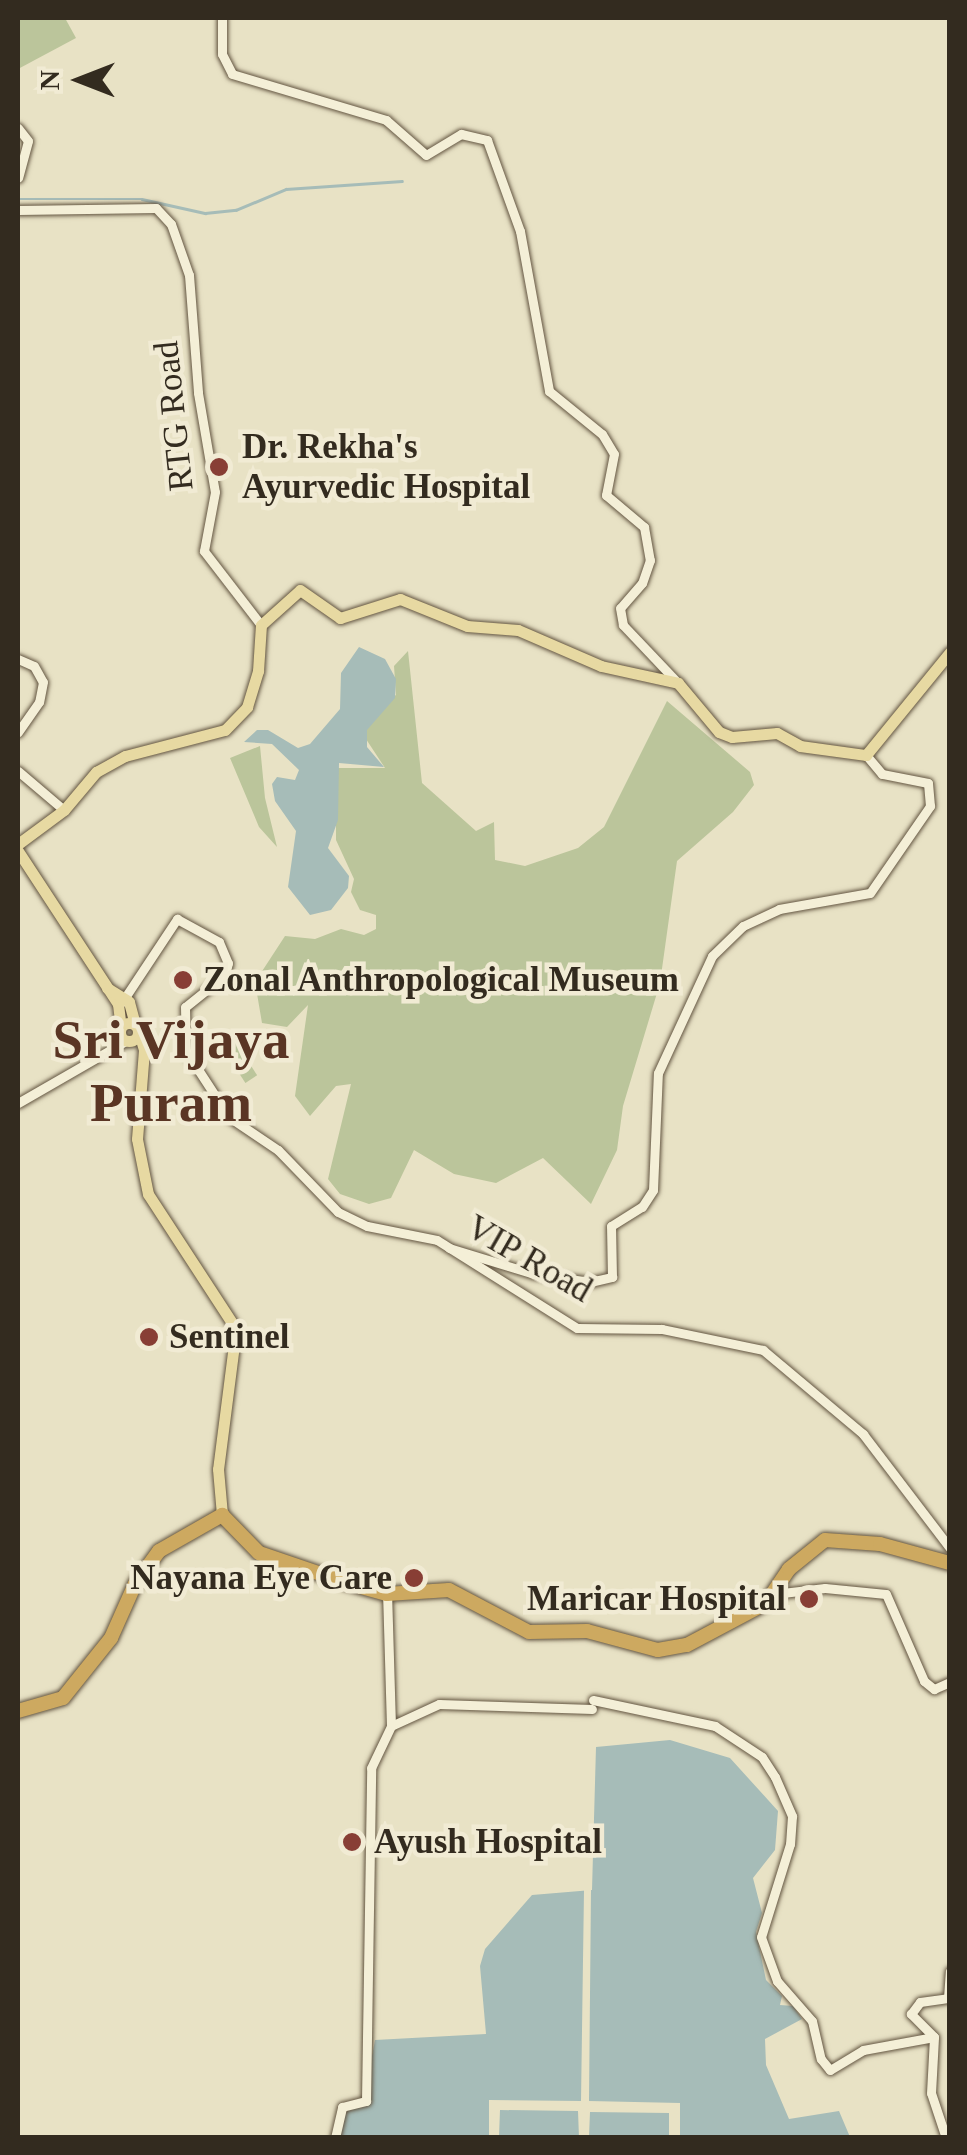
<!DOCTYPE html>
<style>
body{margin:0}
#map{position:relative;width:967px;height:2155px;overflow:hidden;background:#e8e2c5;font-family:Georgia,serif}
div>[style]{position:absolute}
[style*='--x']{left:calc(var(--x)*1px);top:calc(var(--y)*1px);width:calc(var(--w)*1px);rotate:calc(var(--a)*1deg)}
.green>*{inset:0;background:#bbc59b;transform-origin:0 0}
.water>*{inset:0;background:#a6bcb8}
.pier>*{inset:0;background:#e8e2c5}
.stream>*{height:2.5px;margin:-1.25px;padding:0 1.25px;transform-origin:1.25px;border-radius:1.25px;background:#a6bcb8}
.roads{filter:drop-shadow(0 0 2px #635541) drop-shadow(0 0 2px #635541)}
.secondary>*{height:9px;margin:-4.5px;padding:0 4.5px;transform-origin:4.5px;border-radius:4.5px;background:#f4efd7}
.primary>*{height:11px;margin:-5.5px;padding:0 5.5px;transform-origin:5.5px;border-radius:5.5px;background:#e7d9a2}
.primary>.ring{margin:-5.5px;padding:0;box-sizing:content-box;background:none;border:11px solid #e7d9a2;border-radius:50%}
.highway>*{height:14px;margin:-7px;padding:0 7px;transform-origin:7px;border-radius:7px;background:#cda960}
.dots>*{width:28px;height:28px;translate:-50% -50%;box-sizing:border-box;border:5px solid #f1ebd4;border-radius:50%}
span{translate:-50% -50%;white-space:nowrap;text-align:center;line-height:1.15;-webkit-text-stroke:9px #f1ebd4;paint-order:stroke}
.street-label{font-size:35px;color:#332b1f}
.poi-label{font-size:35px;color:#332b1f;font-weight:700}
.left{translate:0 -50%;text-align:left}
.right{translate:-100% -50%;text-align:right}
.town-label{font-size:55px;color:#5a3524;font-weight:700}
.frame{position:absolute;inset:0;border:20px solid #332b1f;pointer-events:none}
.north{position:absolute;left:30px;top:30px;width:100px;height:100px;-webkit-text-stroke:8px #f1ebd4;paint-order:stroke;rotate:270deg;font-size:28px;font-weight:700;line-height:40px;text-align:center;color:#332b1f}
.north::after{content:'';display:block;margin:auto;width:35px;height:45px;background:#332b1f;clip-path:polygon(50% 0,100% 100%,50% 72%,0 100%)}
</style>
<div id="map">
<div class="green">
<div style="clip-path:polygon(18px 18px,65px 18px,76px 38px,18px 69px)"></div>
<div style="clip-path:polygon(408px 651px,422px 783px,476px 831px,494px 822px,495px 860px,525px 866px,578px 848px,604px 827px,667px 701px,750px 772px,754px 785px,733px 812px,677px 861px,660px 983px,623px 1106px,617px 1150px,591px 1204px,543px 1158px,496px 1183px,454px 1174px,414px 1150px,391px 1198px,369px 1204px,340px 1194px,328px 1179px,351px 1084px,336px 1086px,310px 1116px,295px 1096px,308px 1005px,287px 1027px,262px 1023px,255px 982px,285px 936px,315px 939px,341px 929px,364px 935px,376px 929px,376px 915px,360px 910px,351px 892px,354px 879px,336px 840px,336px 768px,385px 768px,364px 736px,374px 710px,396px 695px,394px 666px)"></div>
<div style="clip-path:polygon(260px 746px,265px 798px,277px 847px,259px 827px,230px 758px)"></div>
<div style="left:231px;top:1035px;width:48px;height:14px;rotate:57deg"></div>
</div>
<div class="water">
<div style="clip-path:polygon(359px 647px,385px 659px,396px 679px,395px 698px,367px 730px,367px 747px,384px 767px,339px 763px,338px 820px,328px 848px,349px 876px,348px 888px,331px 910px,310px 915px,288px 887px,296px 831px,275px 801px,272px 784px,277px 777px,295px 780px,299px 770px,272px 744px,244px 742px,257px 730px,268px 730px,298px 748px,310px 744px,340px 709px,341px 673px)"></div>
<div style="clip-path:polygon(670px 1740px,730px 1758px,778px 1811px,775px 1850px,753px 1878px,762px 1913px,756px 1932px,766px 1980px,782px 1996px,780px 2005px,793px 2006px,802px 2019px,765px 2039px,766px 2065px,789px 2119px,839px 2111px,850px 2137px,337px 2138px,347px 2110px,363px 2105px,375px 2040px,486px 2034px,480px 1966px,485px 1949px,532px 1895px,592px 1890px,596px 1747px)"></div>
</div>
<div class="pier">
<div style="clip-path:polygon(584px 1890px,591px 1890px,589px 2101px,680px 2103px,680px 2137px,669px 2137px,669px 2113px,590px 2112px,589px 2137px,579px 2138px,578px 2111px,500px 2110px,499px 2137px,489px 2137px,489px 2100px,581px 2101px)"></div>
</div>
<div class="stream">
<div style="--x:18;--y:199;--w:124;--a:0"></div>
<div style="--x:142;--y:199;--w:65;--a:12.5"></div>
<div style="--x:205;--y:213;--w:31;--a:-6"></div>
<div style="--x:236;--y:210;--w:54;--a:-22.8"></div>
<div style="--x:286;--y:189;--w:116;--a:-3.9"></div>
</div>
<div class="roads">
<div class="secondary">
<div style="--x:222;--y:18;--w:36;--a:90"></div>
<div style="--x:222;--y:54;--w:22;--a:63"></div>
<div style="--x:232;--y:74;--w:161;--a:16.6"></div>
<div style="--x:386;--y:120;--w:53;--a:41.2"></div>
<div style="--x:426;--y:155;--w:41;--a:-31"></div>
<div style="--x:461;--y:134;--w:27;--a:13"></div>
<div style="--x:487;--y:140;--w:97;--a:70.1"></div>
<div style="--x:520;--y:231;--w:163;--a:79.7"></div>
<div style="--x:549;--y:391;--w:68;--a:39.1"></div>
<div style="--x:602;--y:434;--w:23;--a:59"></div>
<div style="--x:614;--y:454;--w:42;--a:101"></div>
<div style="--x:606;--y:495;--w:50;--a:40.1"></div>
<div style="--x:644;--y:527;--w:34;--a:80"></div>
<div style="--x:650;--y:560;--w:24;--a:109"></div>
<div style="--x:642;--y:583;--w:33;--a:131"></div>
<div style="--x:620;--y:608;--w:17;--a:80"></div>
<div style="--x:623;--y:625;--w:80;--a:46.5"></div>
<div style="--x:18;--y:128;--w:16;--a:52"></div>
<div style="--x:28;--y:141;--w:38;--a:105"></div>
<div style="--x:18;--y:210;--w:138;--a:-0.8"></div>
<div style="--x:156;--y:208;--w:22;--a:47"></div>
<div style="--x:171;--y:224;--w:54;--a:70.6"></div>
<div style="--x:189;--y:275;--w:118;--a:85.6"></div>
<div style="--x:198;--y:393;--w:100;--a:80.3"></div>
<div style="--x:215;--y:492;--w:60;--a:100.6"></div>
<div style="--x:204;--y:551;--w:93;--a:52.4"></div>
<div style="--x:18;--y:659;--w:17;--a:24"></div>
<div style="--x:34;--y:666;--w:18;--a:61"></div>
<div style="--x:43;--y:682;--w:20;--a:101"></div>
<div style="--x:39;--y:702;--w:37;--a:125"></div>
<div style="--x:18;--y:771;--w:60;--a:40.3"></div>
<div style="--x:122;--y:1002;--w:100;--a:-56.5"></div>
<div style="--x:177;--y:919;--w:48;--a:28.7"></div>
<div style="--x:219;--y:942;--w:23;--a:67"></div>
<div style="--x:228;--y:963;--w:12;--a:104"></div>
<div style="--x:225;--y:975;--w:51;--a:141.3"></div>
<div style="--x:185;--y:1007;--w:44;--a:88.7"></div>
<div style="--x:186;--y:1051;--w:79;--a:56.9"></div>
<div style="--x:229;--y:1117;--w:59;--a:34"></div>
<div style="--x:278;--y:1150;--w:86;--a:45.9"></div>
<div style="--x:338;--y:1212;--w:32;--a:26"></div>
<div style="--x:367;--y:1226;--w:71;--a:11.3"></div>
<div style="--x:437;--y:1240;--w:165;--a:32.2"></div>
<div style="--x:577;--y:1328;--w:85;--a:0.7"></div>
<div style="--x:662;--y:1329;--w:103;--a:11.7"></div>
<div style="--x:763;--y:1350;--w:131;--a:40"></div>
<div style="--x:863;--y:1434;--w:143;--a:52.7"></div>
<div style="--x:18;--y:1103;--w:125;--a:-29.9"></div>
<div style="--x:449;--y:1248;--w:89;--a:17"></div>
<div style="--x:534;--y:1274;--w:57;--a:8.1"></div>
<div style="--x:590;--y:1282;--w:23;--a:-13"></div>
<div style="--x:612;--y:1277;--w:51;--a:-91.1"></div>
<div style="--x:611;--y:1226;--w:36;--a:-32"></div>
<div style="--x:642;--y:1207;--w:20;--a:-57"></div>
<div style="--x:653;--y:1190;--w:117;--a:-87.6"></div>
<div style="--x:658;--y:1073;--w:129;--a:-65.2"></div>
<div style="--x:712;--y:956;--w:43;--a:-44.1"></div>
<div style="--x:743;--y:926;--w:40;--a:-25"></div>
<div style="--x:779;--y:909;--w:92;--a:-10"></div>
<div style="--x:870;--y:893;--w:106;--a:-55.4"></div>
<div style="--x:930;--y:806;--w:23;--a:-95"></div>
<div style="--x:928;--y:783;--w:47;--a:-168.9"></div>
<div style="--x:882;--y:774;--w:25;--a:-130"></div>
<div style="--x:774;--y:1594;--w:51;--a:-6.7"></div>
<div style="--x:825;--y:1588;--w:61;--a:5.6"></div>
<div style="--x:886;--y:1594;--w:95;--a:66.4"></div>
<div style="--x:924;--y:1681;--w:13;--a:39"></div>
<div style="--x:934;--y:1689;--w:17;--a:-24"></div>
<div style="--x:593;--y:1700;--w:125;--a:12"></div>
<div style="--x:715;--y:1726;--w:56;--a:33.4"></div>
<div style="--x:762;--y:1757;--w:24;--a:57"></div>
<div style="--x:775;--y:1777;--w:43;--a:66.4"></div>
<div style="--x:792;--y:1816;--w:28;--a:94"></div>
<div style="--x:790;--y:1844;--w:97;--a:107.3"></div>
<div style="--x:761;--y:1937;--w:47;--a:70"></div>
<div style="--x:777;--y:1981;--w:53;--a:48.8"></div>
<div style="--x:812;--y:2021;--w:39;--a:77"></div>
<div style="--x:821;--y:2059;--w:14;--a:51"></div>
<div style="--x:830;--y:2070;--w:39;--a:-31"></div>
<div style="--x:863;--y:2050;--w:72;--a:-10.4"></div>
<div style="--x:391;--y:1726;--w:53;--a:-24.6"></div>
<div style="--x:439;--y:1704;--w:153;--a:1.9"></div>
<div style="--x:335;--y:2138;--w:32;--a:-77"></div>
<div style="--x:342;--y:2107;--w:25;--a:-14"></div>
<div style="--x:366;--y:2101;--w:333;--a:-89.1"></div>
<div style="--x:371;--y:1768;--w:47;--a:-64.5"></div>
<div style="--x:391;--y:1726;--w:132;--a:-91.7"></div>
<div style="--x:946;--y:2138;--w:47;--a:-108.4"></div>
<div style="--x:931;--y:2093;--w:56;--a:-86.9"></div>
<div style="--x:934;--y:2037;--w:33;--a:-135"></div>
<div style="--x:911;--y:2014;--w:15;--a:-53"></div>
<div style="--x:920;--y:2002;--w:28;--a:-8"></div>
<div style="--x:948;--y:1998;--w:27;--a:-86"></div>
</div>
<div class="primary">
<div style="--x:18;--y:844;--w:57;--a:-36.5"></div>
<div style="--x:64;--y:810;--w:50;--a:-49.9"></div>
<div style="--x:96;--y:772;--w:33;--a:-29"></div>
<div style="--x:125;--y:756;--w:103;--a:-14.6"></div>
<div style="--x:225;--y:730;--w:32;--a:-46"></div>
<div style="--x:247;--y:707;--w:38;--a:-73"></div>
<div style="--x:258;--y:671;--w:46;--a:-86.3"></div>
<div style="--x:261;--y:625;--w:52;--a:-41.9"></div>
<div style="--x:300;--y:590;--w:49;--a:35"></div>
<div style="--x:340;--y:618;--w:63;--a:-17.6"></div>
<div style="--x:400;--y:599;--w:72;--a:21.9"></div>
<div style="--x:467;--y:626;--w:51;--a:4.5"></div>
<div style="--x:518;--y:630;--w:90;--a:23.4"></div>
<div style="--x:601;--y:666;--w:79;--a:12.4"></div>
<div style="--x:678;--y:683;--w:64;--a:50.1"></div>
<div style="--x:719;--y:732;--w:14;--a:21"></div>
<div style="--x:732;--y:737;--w:45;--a:-5.1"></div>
<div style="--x:777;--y:733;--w:26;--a:29"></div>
<div style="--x:800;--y:746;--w:67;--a:7.8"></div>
<div style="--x:866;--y:755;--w:133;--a:-50.8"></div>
<div style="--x:18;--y:851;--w:183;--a:56.8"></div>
<div style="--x:118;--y:1004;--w:23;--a:83"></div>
<div style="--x:107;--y:988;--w:26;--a:32"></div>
<div style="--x:129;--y:1002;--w:23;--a:75"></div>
<div class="ring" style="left:120px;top:1023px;width:7px;height:7px"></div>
<div style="--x:138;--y:1030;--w:21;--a:73"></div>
<div style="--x:144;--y:1050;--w:89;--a:94.5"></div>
<div style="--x:137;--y:1139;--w:56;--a:78.7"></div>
<div style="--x:148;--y:1194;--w:161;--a:56.9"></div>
<div style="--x:236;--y:1329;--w:141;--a:97.3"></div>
<div style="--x:218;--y:1469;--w:46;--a:85"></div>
</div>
<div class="highway">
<div style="--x:18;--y:1711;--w:47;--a:-16.1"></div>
<div style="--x:63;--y:1698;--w:77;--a:-51.3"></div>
<div style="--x:111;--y:1638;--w:59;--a:-66"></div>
<div style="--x:135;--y:1584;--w:41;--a:-54"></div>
<div style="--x:159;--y:1551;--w:73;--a:-29.7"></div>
<div style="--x:222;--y:1515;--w:53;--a:45.8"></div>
<div style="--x:259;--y:1553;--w:93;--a:18.8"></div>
<div style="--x:347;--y:1583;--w:41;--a:15.4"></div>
<div style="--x:387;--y:1594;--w:62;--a:-3.7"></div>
<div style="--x:449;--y:1590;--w:90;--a:27.7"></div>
<div style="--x:529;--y:1632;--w:58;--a:-1"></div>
<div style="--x:587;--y:1631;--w:73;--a:15"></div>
<div style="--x:658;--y:1650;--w:29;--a:-10"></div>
<div style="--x:687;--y:1645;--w:89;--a:-28"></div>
<div style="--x:766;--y:1603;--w:41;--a:-55.9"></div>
<div style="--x:789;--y:1569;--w:46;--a:-38.9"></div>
<div style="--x:825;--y:1540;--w:55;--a:4.2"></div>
<div style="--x:880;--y:1544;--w:73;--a:15.2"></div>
</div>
</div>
<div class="dots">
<div style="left:219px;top:467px;background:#883e35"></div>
<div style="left:183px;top:980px;background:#883e35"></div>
<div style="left:149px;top:1337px;background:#883e35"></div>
<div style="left:414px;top:1578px;background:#883e35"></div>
<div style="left:809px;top:1599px;background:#883e35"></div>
<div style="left:352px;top:1842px;background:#883e35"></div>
</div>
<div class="street-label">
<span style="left:174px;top:416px;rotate:-96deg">RTG Road</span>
<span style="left:529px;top:1259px;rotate:30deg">VIP Road</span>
</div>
<div class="poi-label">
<span class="left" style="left:242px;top:467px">Dr. Rekha's<br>Ayurvedic Hospital</span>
<span class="left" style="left:203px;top:980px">Zonal Anthropological Museum</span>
<span class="left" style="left:169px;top:1337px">Sentinel</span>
<span class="right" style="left:392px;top:1578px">Nayana Eye Care</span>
<span class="right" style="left:786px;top:1599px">Maricar Hospital</span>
<span class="left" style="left:374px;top:1842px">Ayush Hospital</span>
</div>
<div class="town-label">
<span style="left:171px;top:1071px">Sri Vijaya<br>Puram</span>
</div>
<div class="frame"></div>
<div class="north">N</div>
</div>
